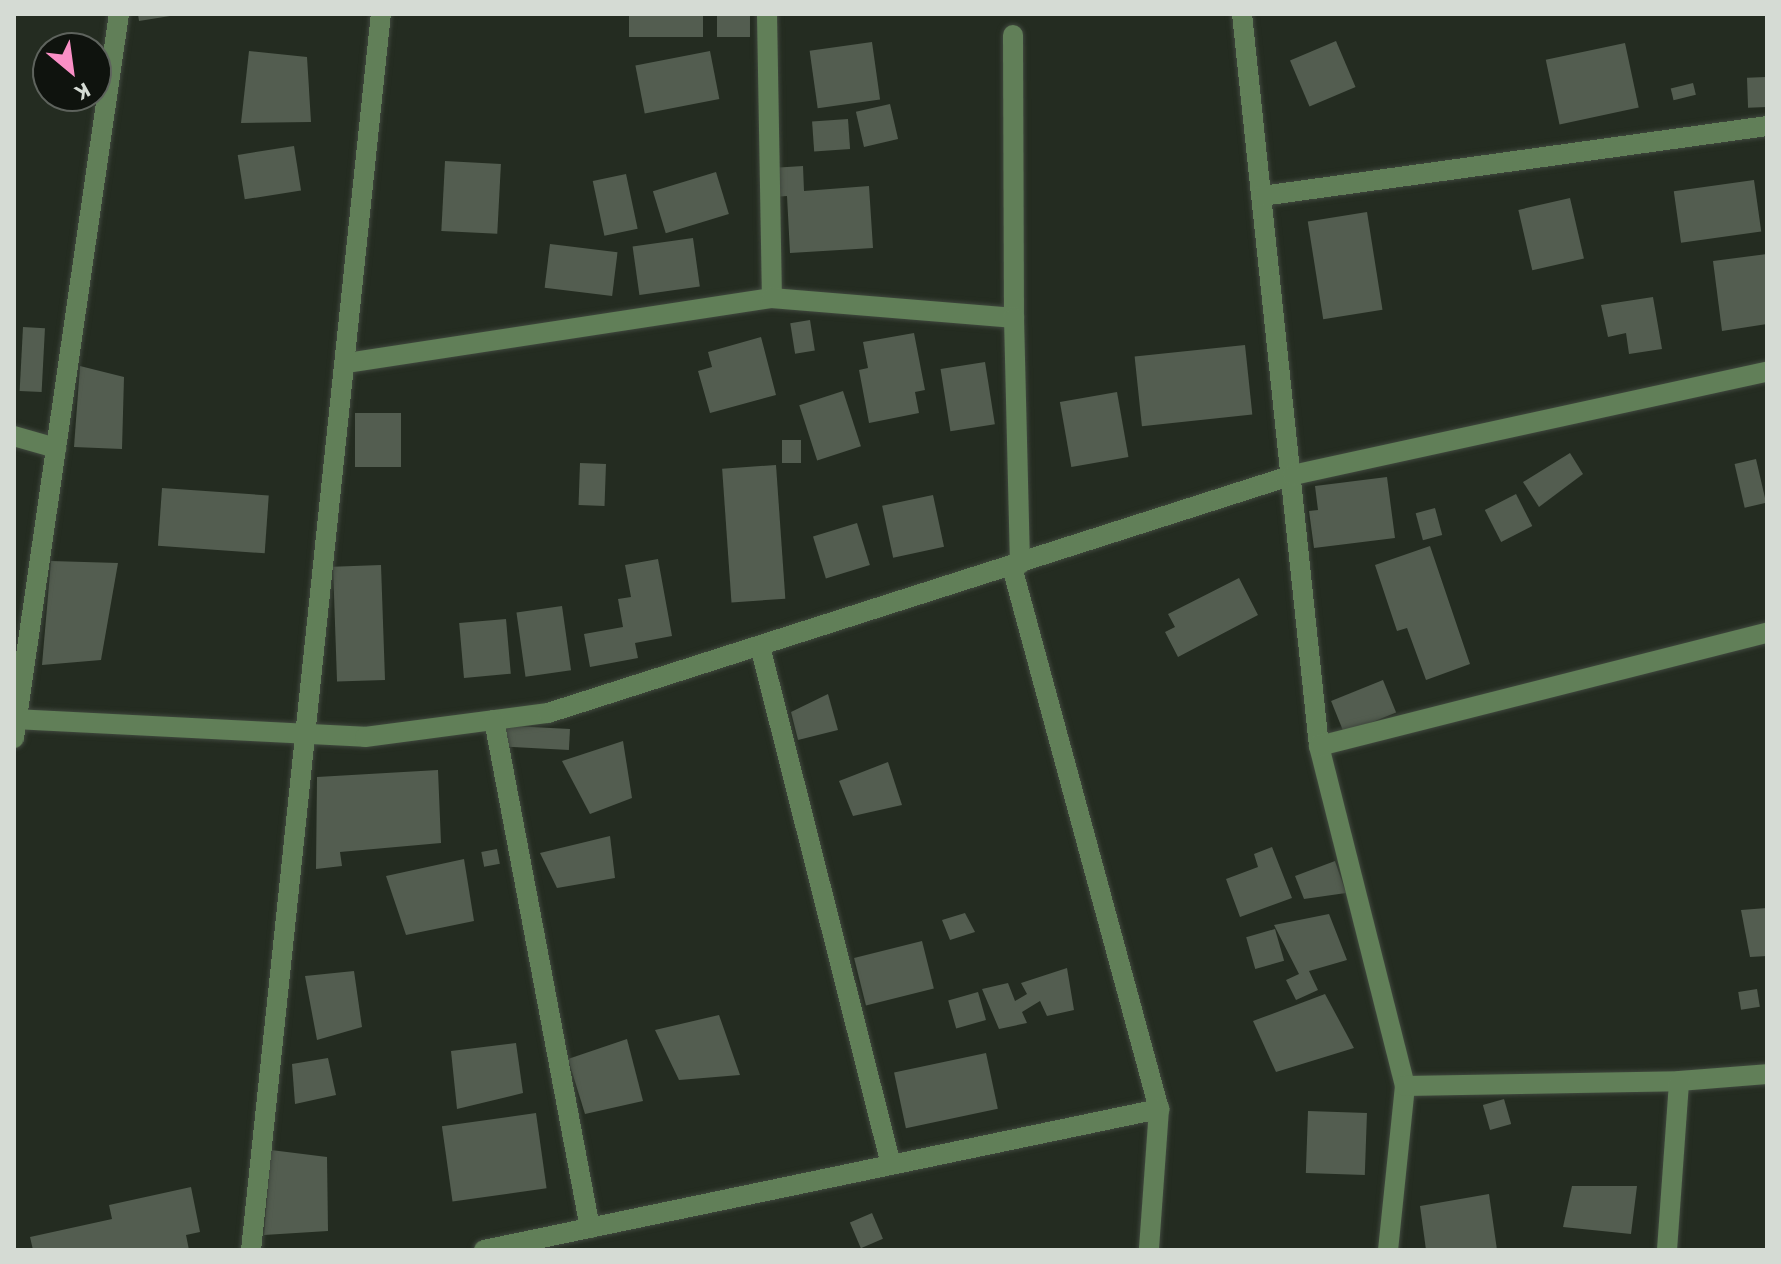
<!DOCTYPE html>
<style>
body{margin:0}
#map{position:relative;width:1781px;height:1264px;overflow:hidden;background:#242c21;font-family:"Source Sans 3",sans-serif}
div>[style]{position:absolute}
[style*='--x']{left:calc(var(--x)*1px);top:calc(var(--y)*1px);width:calc(var(--w)*1px);rotate:calc(var(--a)*1deg)}
.building>*{inset:0;background:#535d50;transform-origin:0 0}
.roads{filter:drop-shadow(0 0 2px #40483e) drop-shadow(0 0 2px #40483e)}
.minor>*{height:20px;margin:-10px;padding:0 10px;transform-origin:10px;border-radius:10px;background:#617f58}
span{translate:-50% -50%;white-space:nowrap;text-align:center;line-height:1.15;-webkit-text-stroke:7px #0f130e;paint-order:stroke}
.frame{position:absolute;inset:0;border:16px solid #d5dbd4;pointer-events:none}
.north{position:absolute;left:32px;top:32px;width:80px;height:80px;box-sizing:border-box;background:#0f130e;border:2px solid #5e635d;border-radius:50%;rotate:151deg;font-size:22px;font-weight:700;line-height:32px;text-align:center;color:#d5dbd4}
.north::after{content:'';display:block;margin:auto;width:28px;height:36px;background:#fa8fc6;clip-path:polygon(50% 0,100% 100%,50% 72%,0 100%)}
</style>
<div id="map">
<div class="building">
<div style="clip-path:polygon(138px 14px,170px 14px,170px 16px,139px 21px)"></div>
<div style="left:629px;top:14px;width:74px;height:23px"></div>
<div style="left:717px;top:14px;width:33px;height:23px"></div>
<div style="left:1336px;top:41px;width:50px;height:50px;rotate:67deg"></div>
<div style="left:872px;top:42px;width:58px;height:63px;rotate:82deg"></div>
<div style="left:1625px;top:43px;width:66px;height:81px;rotate:78deg"></div>
<div style="clip-path:polygon(249px 51px,307px 57px,311px 122px,241px 123px)"></div>
<div style="left:710px;top:51px;width:49px;height:76px;rotate:79deg"></div>
<div style="left:1766px;top:77px;width:30px;height:19px;rotate:88deg"></div>
<div style="left:1693px;top:83px;width:12px;height:23px;rotate:76deg"></div>
<div style="left:890px;top:104px;width:36px;height:35px;rotate:77deg"></div>
<div style="left:848px;top:119px;width:30px;height:36px;rotate:86deg"></div>
<div style="left:294px;top:146px;width:45px;height:57px;rotate:81deg"></div>
<div style="left:445px;top:161px;width:56px;height:70px;rotate:3deg"></div>
<div style="clip-path:polygon(803px 166px,804px 191px,869px 186px,873px 248px,790px 253px,787px 196px,773px 197px,771px 168px)"></div>
<div style="left:716px;top:172px;width:44px;height:66px;rotate:73deg"></div>
<div style="left:626px;top:174px;width:56px;height:34px;rotate:78deg"></div>
<div style="left:1754px;top:180px;width:52px;height:81px;rotate:82deg"></div>
<div style="left:1570px;top:198px;width:62px;height:53px;rotate:77deg"></div>
<div style="left:1367px;top:212px;width:99px;height:60px;rotate:81deg"></div>
<div style="left:693px;top:238px;width:49px;height:61px;rotate:82deg"></div>
<div style="left:550px;top:244px;width:68px;height:44px;rotate:7deg"></div>
<div style="clip-path:polygon(1767px 254px,1767px 324px,1722px 331px,1713px 261px)"></div>
<div style="clip-path:polygon(1653px 297px,1662px 349px,1629px 354px,1626px 333px,1608px 337px,1601px 305px)"></div>
<div style="left:810px;top:320px;width:31px;height:20px;rotate:81deg"></div>
<div style="left:23px;top:327px;width:22px;height:64px;rotate:3deg"></div>
<div style="clip-path:polygon(914px 333px,925px 390px,915px 392px,919px 413px,869px 423px,859px 370px,868px 368px,863px 342px)"></div>
<div style="clip-path:polygon(761px 337px,776px 395px,710px 413px,698px 371px,712px 367px,708px 352px)"></div>
<div style="left:1245px;top:345px;width:70px;height:111px;rotate:84deg"></div>
<div style="left:985px;top:362px;width:63px;height:45px;rotate:81deg"></div>
<div style="clip-path:polygon(80px 366px,124px 377px,122px 449px,74px 447px)"></div>
<div style="left:843px;top:391px;width:58px;height:46px;rotate:72deg"></div>
<div style="left:1117px;top:392px;width:66px;height:58px;rotate:80deg"></div>
<div style="left:355px;top:413px;width:46px;height:54px"></div>
<div style="left:782px;top:440px;width:19px;height:23px"></div>
<div style="clip-path:polygon(1570px 453px,1583px 474px,1539px 507px,1523px 482px)"></div>
<div style="left:1756px;top:459px;width:45px;height:22px;rotate:77deg"></div>
<div style="left:580px;top:463px;width:26px;height:42px;rotate:2deg"></div>
<div style="left:776px;top:465px;width:134px;height:54px;rotate:86deg"></div>
<div style="clip-path:polygon(1387px 477px,1395px 538px,1314px 548px,1309px 511px,1318px 510px,1315px 486px)"></div>
<div style="left:162px;top:488px;width:107px;height:58px;rotate:4deg"></div>
<div style="left:1516px;top:494px;width:36px;height:35px;rotate:63deg"></div>
<div style="left:933px;top:495px;width:53px;height:52px;rotate:78deg"></div>
<div style="left:1435px;top:508px;width:28px;height:20px;rotate:75deg"></div>
<div style="left:857px;top:523px;width:44px;height:46px;rotate:73deg"></div>
<div style="clip-path:polygon(1430px 546px,1470px 664px,1426px 680px,1407px 628px,1397px 631px,1375px 565px)"></div>
<div style="clip-path:polygon(658px 559px,672px 636px,635px 643px,638px 658px,590px 667px,584px 634px,623px 627px,618px 599px,631px 597px,625px 565px)"></div>
<div style="clip-path:polygon(51px 561px,118px 563px,101px 660px,42px 665px)"></div>
<div style="left:381px;top:565px;width:115px;height:48px;rotate:88deg"></div>
<div style="clip-path:polygon(1239px 578px,1258px 615px,1178px 657px,1165px 632px,1175px 627px,1168px 614px)"></div>
<div style="left:562px;top:606px;width:65px;height:46px;rotate:82deg"></div>
<div style="left:506px;top:619px;width:55px;height:47px;rotate:85deg"></div>
<div style="left:1383px;top:680px;width:35px;height:56px;rotate:68deg"></div>
<div style="clip-path:polygon(828px 694px,838px 730px,798px 740px,791px 712px)"></div>
<div style="left:570px;top:729px;width:21px;height:64px;rotate:93deg"></div>
<div style="clip-path:polygon(623px 741px,632px 798px,590px 814px,562px 761px)"></div>
<div style="clip-path:polygon(888px 762px,902px 805px,853px 816px,839px 781px)"></div>
<div style="clip-path:polygon(438px 770px,441px 843px,340px 852px,342px 866px,316px 869px,317px 777px)"></div>
<div style="clip-path:polygon(610px 836px,615px 878px,557px 888px,540px 853px)"></div>
<div style="clip-path:polygon(1272px 847px,1292px 898px,1240px 917px,1226px 879px,1258px 867px,1254px 854px)"></div>
<div style="left:497px;top:849px;width:15px;height:16px;rotate:79deg"></div>
<div style="clip-path:polygon(464px 859px,474px 921px,406px 935px,386px 876px)"></div>
<div style="clip-path:polygon(1335px 861px,1346px 893px,1304px 899px,1295px 876px)"></div>
<div style="clip-path:polygon(1767px 908px,1767px 956px,1750px 957px,1741px 910px)"></div>
<div style="clip-path:polygon(965px 913px,975px 932px,950px 940px,942px 920px)"></div>
<div style="clip-path:polygon(1329px 914px,1347px 960px,1309px 971px,1318px 990px,1296px 1000px,1286px 980px,1299px 974px,1274px 925px)"></div>
<div style="left:1275px;top:929px;width:33px;height:30px;rotate:74deg"></div>
<div style="left:922px;top:941px;width:49px;height:70px;rotate:76deg"></div>
<div style="clip-path:polygon(1067px 968px,1074px 1010px,1047px 1016px,1040px 1001px,1022px 1012px,1027px 1023px,999px 1029px,982px 989px,1008px 983px,1015px 1001px,1027px 994px,1021px 983px)"></div>
<div style="clip-path:polygon(354px 971px,362px 1027px,317px 1040px,305px 976px)"></div>
<div style="left:1757px;top:989px;width:18px;height:19px;rotate:81deg"></div>
<div style="left:978px;top:992px;width:29px;height:31px;rotate:74deg"></div>
<div style="clip-path:polygon(1325px 994px,1354px 1048px,1276px 1072px,1253px 1021px)"></div>
<div style="clip-path:polygon(719px 1015px,740px 1075px,679px 1080px,655px 1030px)"></div>
<div style="clip-path:polygon(627px 1039px,643px 1101px,585px 1114px,568px 1059px)"></div>
<div style="clip-path:polygon(516px 1043px,523px 1093px,457px 1109px,451px 1051px)"></div>
<div style="left:986px;top:1053px;width:57px;height:94px;rotate:78deg"></div>
<div style="clip-path:polygon(328px 1058px,336px 1095px,295px 1104px,292px 1064px)"></div>
<div style="left:1504px;top:1099px;width:26px;height:22px;rotate:74deg"></div>
<div style="left:1308px;top:1111px;width:59px;height:62px;rotate:2deg"></div>
<div style="left:536px;top:1113px;width:76px;height:95px;rotate:82deg"></div>
<div style="clip-path:polygon(271px 1150px,327px 1157px,328px 1231px,264px 1235px)"></div>
<div style="clip-path:polygon(1572px 1186px,1637px 1186px,1631px 1234px,1563px 1227px)"></div>
<div style="clip-path:polygon(191px 1187px,200px 1232px,186px 1235px,189px 1250px,33px 1250px,30px 1237px,112px 1219px,109px 1205px)"></div>
<div style="clip-path:polygon(1489px 1194px,1497px 1250px,1426px 1250px,1420px 1206px)"></div>
<div style="left:872px;top:1213px;width:28px;height:24px;rotate:67deg"></div>
</div>
<div class="roads">
<div class="minor">
<div style="--x:767;--y:14;--w:284;--a:89"></div>
<div style="--x:1242;--y:14;--w:736;--a:84"></div>
<div style="--x:1319;--y:746;--w:351;--a:75.8"></div>
<div style="--x:1405;--y:1086;--w:165;--a:95.9"></div>
<div style="--x:1013;--y:35;--w:283;--a:89.8"></div>
<div style="--x:1262;--y:196;--w:510;--a:-7.89"></div>
<div style="--x:346;--y:363;--w:431;--a:-8.7"></div>
<div style="--x:772;--y:298;--w:243;--a:4.7"></div>
<div style="--x:1014;--y:318;--w:246;--a:88.6"></div>
<div style="--x:14;--y:436;--w:44;--a:15.9"></div>
<div style="--x:1012;--y:567;--w:562;--a:74.83"></div>
<div style="--x:1159;--y:1109;--w:141;--a:94.1"></div>
<div style="--x:760;--y:646;--w:535;--a:75.83"></div>
<div style="--x:14;--y:719;--w:351;--a:2.9"></div>
<div style="--x:365;--y:737;--w:185;--a:-7.5"></div>
<div style="--x:548;--y:713;--w:782;--a:-17.72"></div>
<div style="--x:1293;--y:475;--w:485;--a:-12.3"></div>
<div style="--x:494;--y:720;--w:517;--a:79.3"></div>
<div style="--x:14;--y:738;--w:732;--a:-81.75"></div>
<div style="--x:1319;--y:746;--w:462;--a:-14.2"></div>
<div style="--x:1405;--y:1086;--w:274;--a:-1"></div>
<div style="--x:1679;--y:1081;--w:88;--a:-4.5"></div>
<div style="--x:251;--y:1250;--w:1243;--a:-84"></div>
<div style="--x:484;--y:1250;--w:690;--a:-11.8"></div>
<div style="--x:1667;--y:1250;--w:169;--a:-85.9"></div>
</div>
</div>
<div class="frame"></div>
<div class="north">K</div>
</div>
